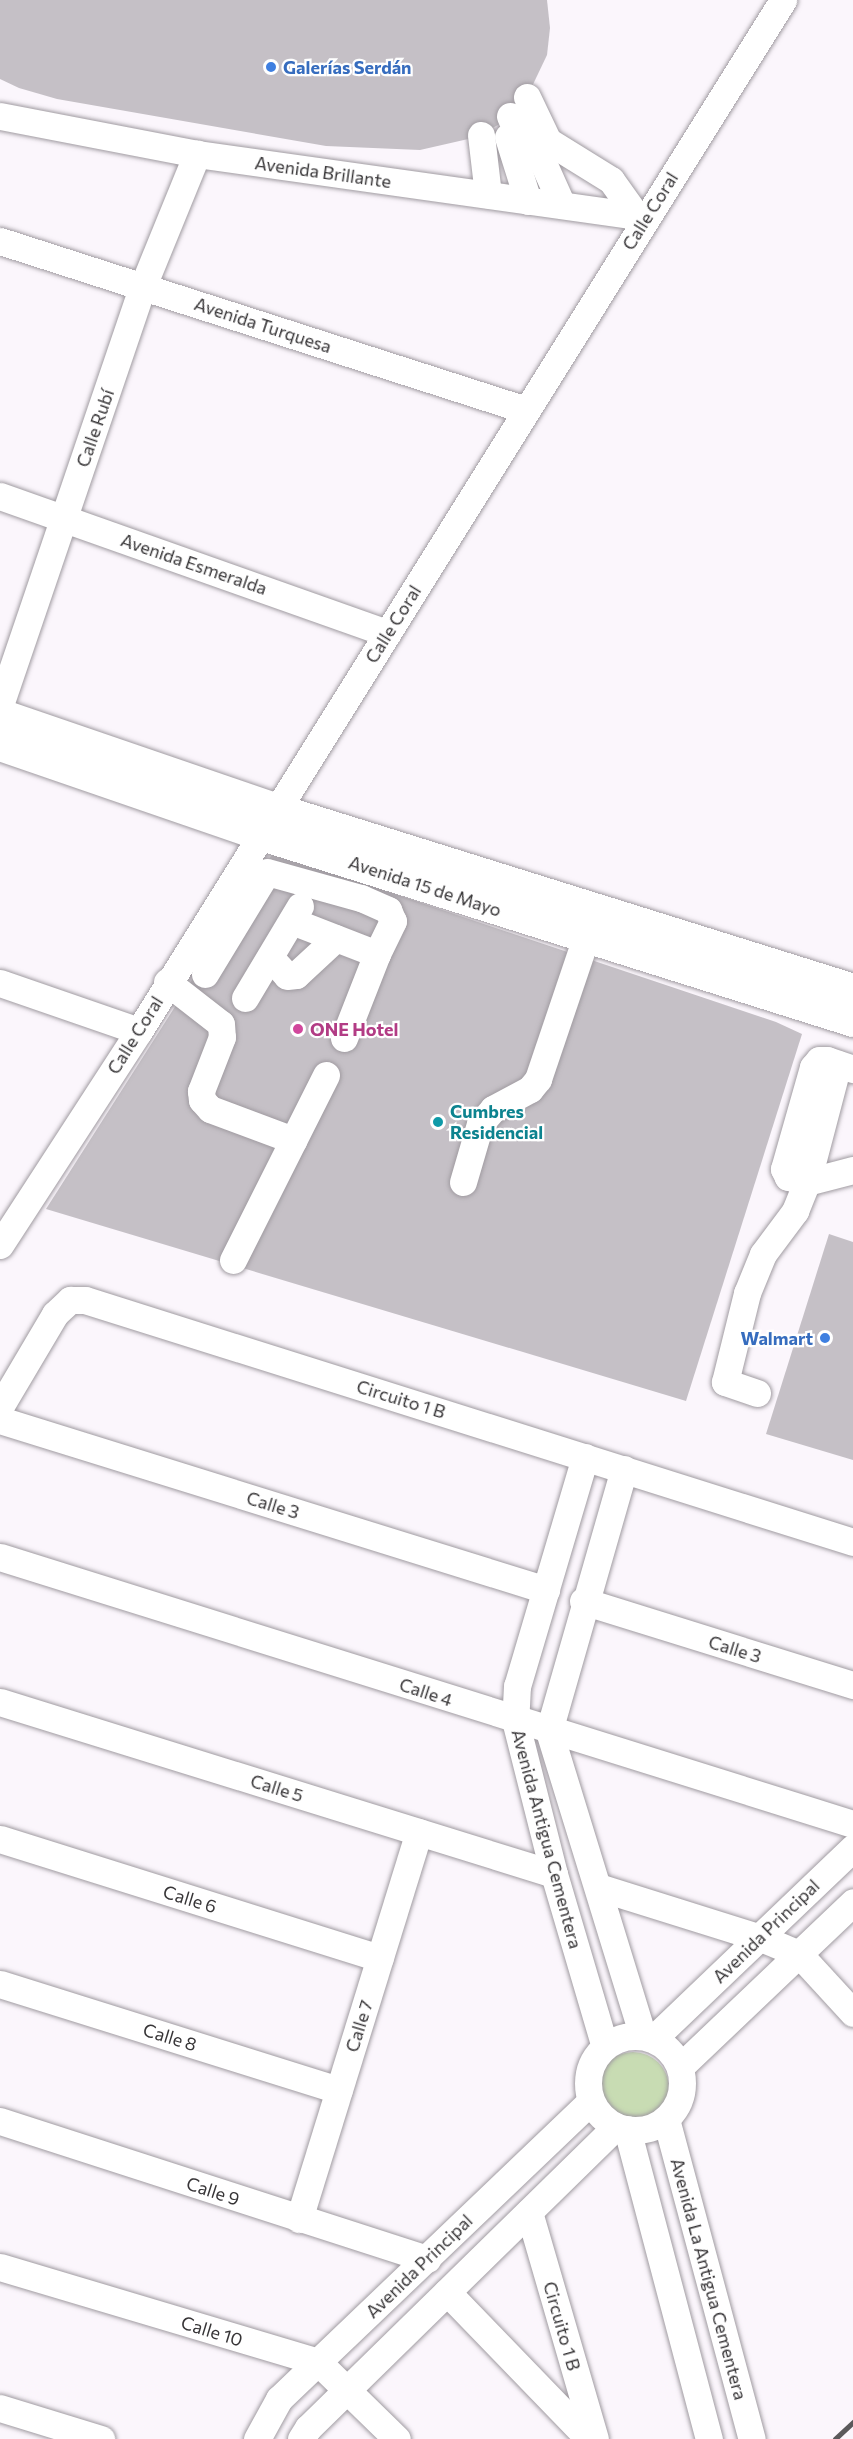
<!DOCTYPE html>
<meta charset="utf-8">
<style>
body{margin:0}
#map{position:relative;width:853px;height:2439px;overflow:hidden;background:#fbf6fc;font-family:Commissioner,sans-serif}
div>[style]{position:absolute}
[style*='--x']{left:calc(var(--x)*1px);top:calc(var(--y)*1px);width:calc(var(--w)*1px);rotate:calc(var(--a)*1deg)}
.green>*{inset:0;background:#c8dcb3}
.round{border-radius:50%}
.building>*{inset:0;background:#c5c0c6}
.roads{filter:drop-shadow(0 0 2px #a09ba1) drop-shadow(0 0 2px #a09ba1)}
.minor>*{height:27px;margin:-13.5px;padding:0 13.5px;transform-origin:13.5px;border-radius:13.5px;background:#fff}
.minor>.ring{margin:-13.5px;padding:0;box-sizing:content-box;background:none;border:27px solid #fff;border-radius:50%}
.major>*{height:33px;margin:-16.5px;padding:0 16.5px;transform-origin:16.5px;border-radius:16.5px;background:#fff}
.rail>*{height:4.5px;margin:-2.25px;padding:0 2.25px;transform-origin:2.25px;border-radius:2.25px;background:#5b595b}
.dots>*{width:16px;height:16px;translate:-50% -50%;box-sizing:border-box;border:3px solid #fff;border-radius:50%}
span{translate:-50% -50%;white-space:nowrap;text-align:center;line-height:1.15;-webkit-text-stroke:4.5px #fff;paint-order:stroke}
.shop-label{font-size:18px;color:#366cbe;font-weight:700}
.left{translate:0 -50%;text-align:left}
.right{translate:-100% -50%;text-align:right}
.street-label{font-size:18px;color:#373537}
.hotel-label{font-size:18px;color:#b23c85;font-weight:700}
.culture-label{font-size:18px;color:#0d838f;font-weight:700}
</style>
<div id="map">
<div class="green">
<div class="round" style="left:597px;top:2052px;width:72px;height:72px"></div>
</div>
<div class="building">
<div style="clip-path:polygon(0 0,547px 0,550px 28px,547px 55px,527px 97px,503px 122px,477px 137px,420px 150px,326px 146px,57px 99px,19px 88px,0 79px)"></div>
<div style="clip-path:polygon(273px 853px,776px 1022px,802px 1034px,686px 1401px,46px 1209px)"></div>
<div style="clip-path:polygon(829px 1234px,853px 1242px,853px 1460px,766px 1434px)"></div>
</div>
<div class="roads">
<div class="minor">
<div style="--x:527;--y:97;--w:49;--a:64.5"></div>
<div style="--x:548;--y:141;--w:74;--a:31.8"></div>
<div style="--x:611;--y:180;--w:43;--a:54.5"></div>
<div style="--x:0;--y:116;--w:201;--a:10.9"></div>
<div style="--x:197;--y:154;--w:454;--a:8"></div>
<div style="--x:510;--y:116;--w:41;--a:67.2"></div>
<div style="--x:528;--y:129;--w:83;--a:65.9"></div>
<div style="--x:481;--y:135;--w:60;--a:83.3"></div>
<div style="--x:508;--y:137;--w:67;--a:72.6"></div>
<div style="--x:0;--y:241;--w:552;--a:17.81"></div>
<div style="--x:0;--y:496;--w:411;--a:19.5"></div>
<div style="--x:0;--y:705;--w:443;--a:-71.2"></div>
<div style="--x:143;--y:286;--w:143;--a:-67.8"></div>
<div style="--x:270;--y:957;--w:25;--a:48"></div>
<div style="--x:287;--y:976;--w:9;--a:-6"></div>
<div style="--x:296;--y:975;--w:54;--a:-42.8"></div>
<div style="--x:205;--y:974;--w:119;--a:-58.7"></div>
<div style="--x:267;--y:872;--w:98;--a:15.5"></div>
<div style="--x:361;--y:898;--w:30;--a:24"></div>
<div style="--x:388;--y:910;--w:12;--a:66"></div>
<div style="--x:393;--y:921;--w:37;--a:116"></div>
<div style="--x:377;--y:954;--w:91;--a:-158.8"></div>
<div style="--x:167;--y:982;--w:68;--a:37.9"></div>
<div style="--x:221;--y:1024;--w:13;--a:86"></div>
<div style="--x:222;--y:1037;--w:58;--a:111.3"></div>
<div style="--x:201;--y:1091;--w:9;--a:84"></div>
<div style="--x:202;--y:1100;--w:12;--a:48"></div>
<div style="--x:210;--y:1109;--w:89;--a:20.5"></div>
<div style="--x:0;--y:983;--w:147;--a:19.1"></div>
<div style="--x:245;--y:998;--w:107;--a:-59.1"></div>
<div style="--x:344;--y:1038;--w:90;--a:-68.6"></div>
<div style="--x:838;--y:1064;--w:122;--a:104.7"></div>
<div style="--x:807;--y:1182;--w:20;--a:-165"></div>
<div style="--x:788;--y:1177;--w:9;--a:-117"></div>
<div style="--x:784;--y:1169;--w:106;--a:-74.1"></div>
<div style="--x:813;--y:1067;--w:9;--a:-49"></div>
<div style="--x:819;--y:1060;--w:8;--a:0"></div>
<div style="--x:827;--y:1060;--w:28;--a:19"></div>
<div style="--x:463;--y:1182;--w:60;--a:-73.7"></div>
<div style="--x:480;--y:1124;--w:20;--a:-49"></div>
<div style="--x:493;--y:1109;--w:42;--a:-28.4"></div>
<div style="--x:530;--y:1089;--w:13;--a:-51"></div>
<div style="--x:538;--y:1079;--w:150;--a:-71.3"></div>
<div style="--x:0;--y:1245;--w:255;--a:-57"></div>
<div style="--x:139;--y:1031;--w:1216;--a:-58.01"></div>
<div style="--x:233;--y:1260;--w:207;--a:-63.3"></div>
<div style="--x:757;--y:1393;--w:34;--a:-161"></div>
<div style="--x:725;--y:1382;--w:92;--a:-76.1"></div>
<div style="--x:747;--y:1293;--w:42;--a:-67.7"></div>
<div style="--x:763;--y:1254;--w:54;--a:-53.3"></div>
<div style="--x:795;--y:1211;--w:31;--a:-68"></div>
<div style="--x:807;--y:1182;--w:48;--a:-14.6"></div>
<div style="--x:0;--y:1407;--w:108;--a:-59.4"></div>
<div style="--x:55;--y:1314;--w:21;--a:-43"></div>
<div style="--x:70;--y:1300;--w:15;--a:0"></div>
<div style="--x:85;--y:1300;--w:805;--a:17.49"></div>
<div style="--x:0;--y:1420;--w:572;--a:17.29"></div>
<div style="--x:585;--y:1457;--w:239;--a:106.5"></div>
<div style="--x:517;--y:1686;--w:34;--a:93"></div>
<div style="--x:515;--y:1720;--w:159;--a:75.8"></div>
<div style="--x:554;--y:1874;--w:180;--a:73.6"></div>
<div style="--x:624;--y:1469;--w:273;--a:106"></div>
<div style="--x:549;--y:1731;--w:319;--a:72.9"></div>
<div style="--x:0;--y:1557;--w:894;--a:17.38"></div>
<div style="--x:583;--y:1601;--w:283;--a:17.3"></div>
<div style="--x:0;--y:1702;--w:580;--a:17.25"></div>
<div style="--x:0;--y:1839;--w:398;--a:17.4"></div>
<div style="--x:598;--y:1887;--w:171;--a:17.4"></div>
<div style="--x:761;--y:1938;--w:41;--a:22.8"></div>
<div style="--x:799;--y:1954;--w:80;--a:47.5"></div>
<div style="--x:0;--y:1984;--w:355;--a:17.4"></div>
<div class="ring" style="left:588px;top:2036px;width:67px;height:67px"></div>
<div style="--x:653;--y:2039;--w:277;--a:-43.7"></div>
<div style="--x:680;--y:2067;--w:239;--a:-43.6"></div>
<div style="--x:666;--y:2119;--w:331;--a:75"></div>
<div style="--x:0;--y:2121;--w:449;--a:17.9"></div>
<div style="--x:627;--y:2129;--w:321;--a:75.2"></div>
<div style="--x:529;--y:2212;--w:236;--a:73.8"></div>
<div style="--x:299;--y:2219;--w:405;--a:-72.8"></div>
<div style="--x:0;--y:2267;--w:332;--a:16.6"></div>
<div style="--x:318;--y:2362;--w:110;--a:44.3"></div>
<div style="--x:447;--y:2292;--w:204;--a:46"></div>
<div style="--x:0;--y:2408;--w:106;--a:17.1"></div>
<div style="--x:257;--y:2439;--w:46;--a:-61.2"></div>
<div style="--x:279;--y:2399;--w:431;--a:-43.7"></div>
<div style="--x:301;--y:2439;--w:13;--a:-58"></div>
<div style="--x:308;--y:2428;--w:431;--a:-44.4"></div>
</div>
<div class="major">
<div style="--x:0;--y:715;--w:293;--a:18.9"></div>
<div style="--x:277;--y:810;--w:603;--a:17.35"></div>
<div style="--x:0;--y:744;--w:277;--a:19"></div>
<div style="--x:262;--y:834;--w:620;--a:17.47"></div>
</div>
</div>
<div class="rail">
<div style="--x:835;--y:2439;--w:25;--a:-43"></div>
</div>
<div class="dots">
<div style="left:271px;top:67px;background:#3f7fe0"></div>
<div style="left:298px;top:1029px;background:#d1479c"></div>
<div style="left:438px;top:1122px;background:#0f9aa8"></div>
<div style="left:825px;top:1338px;background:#3f7fe0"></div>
</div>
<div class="shop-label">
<span class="left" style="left:283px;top:67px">Galerías Serdán</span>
<span class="right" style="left:813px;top:1338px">Walmart</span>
</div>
<div class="street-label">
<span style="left:323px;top:172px;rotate:8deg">Avenida Brillante</span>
<span style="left:650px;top:211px;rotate:-58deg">Calle Coral</span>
<span style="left:263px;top:325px;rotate:18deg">Avenida Turquesa</span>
<span style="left:95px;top:428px;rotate:-71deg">Calle Rubí</span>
<span style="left:194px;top:564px;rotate:19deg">Avenida Esmeralda</span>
<span style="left:393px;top:624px;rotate:-58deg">Calle Coral</span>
<span style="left:425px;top:886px;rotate:18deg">Avenida 15 de Mayo</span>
<span style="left:135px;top:1035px;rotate:-58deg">Calle Coral</span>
<span style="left:401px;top:1399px;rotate:17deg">Circuito 1 B</span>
<span style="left:273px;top:1505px;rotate:17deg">Calle 3</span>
<span style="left:735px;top:1649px;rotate:17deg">Calle 3</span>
<span style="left:426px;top:1692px;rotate:18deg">Calle 4</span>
<span style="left:277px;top:1788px;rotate:17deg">Calle 5</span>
<span style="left:547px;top:1839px;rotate:75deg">Avenida Antigua Cementera</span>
<span style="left:190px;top:1899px;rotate:17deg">Calle 6</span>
<span style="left:766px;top:1931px;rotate:-44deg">Avenida Principal</span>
<span style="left:359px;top:2026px;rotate:-73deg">Calle 7</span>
<span style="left:170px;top:2037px;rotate:17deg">Calle 8</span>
<span style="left:213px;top:2191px;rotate:18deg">Calle 9</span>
<span style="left:419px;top:2266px;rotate:-44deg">Avenida Principal</span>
<span style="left:709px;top:2279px;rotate:75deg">Avenida La Antigua Cementera</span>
<span style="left:562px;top:2326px;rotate:74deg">Circuito 1 B</span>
<span style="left:212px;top:2331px;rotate:17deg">Calle 10</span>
</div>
<div class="hotel-label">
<span class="left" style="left:310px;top:1029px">ONE Hotel</span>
</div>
<div class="culture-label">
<span class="left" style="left:450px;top:1122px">Cumbres<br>Residencial</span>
</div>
</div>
